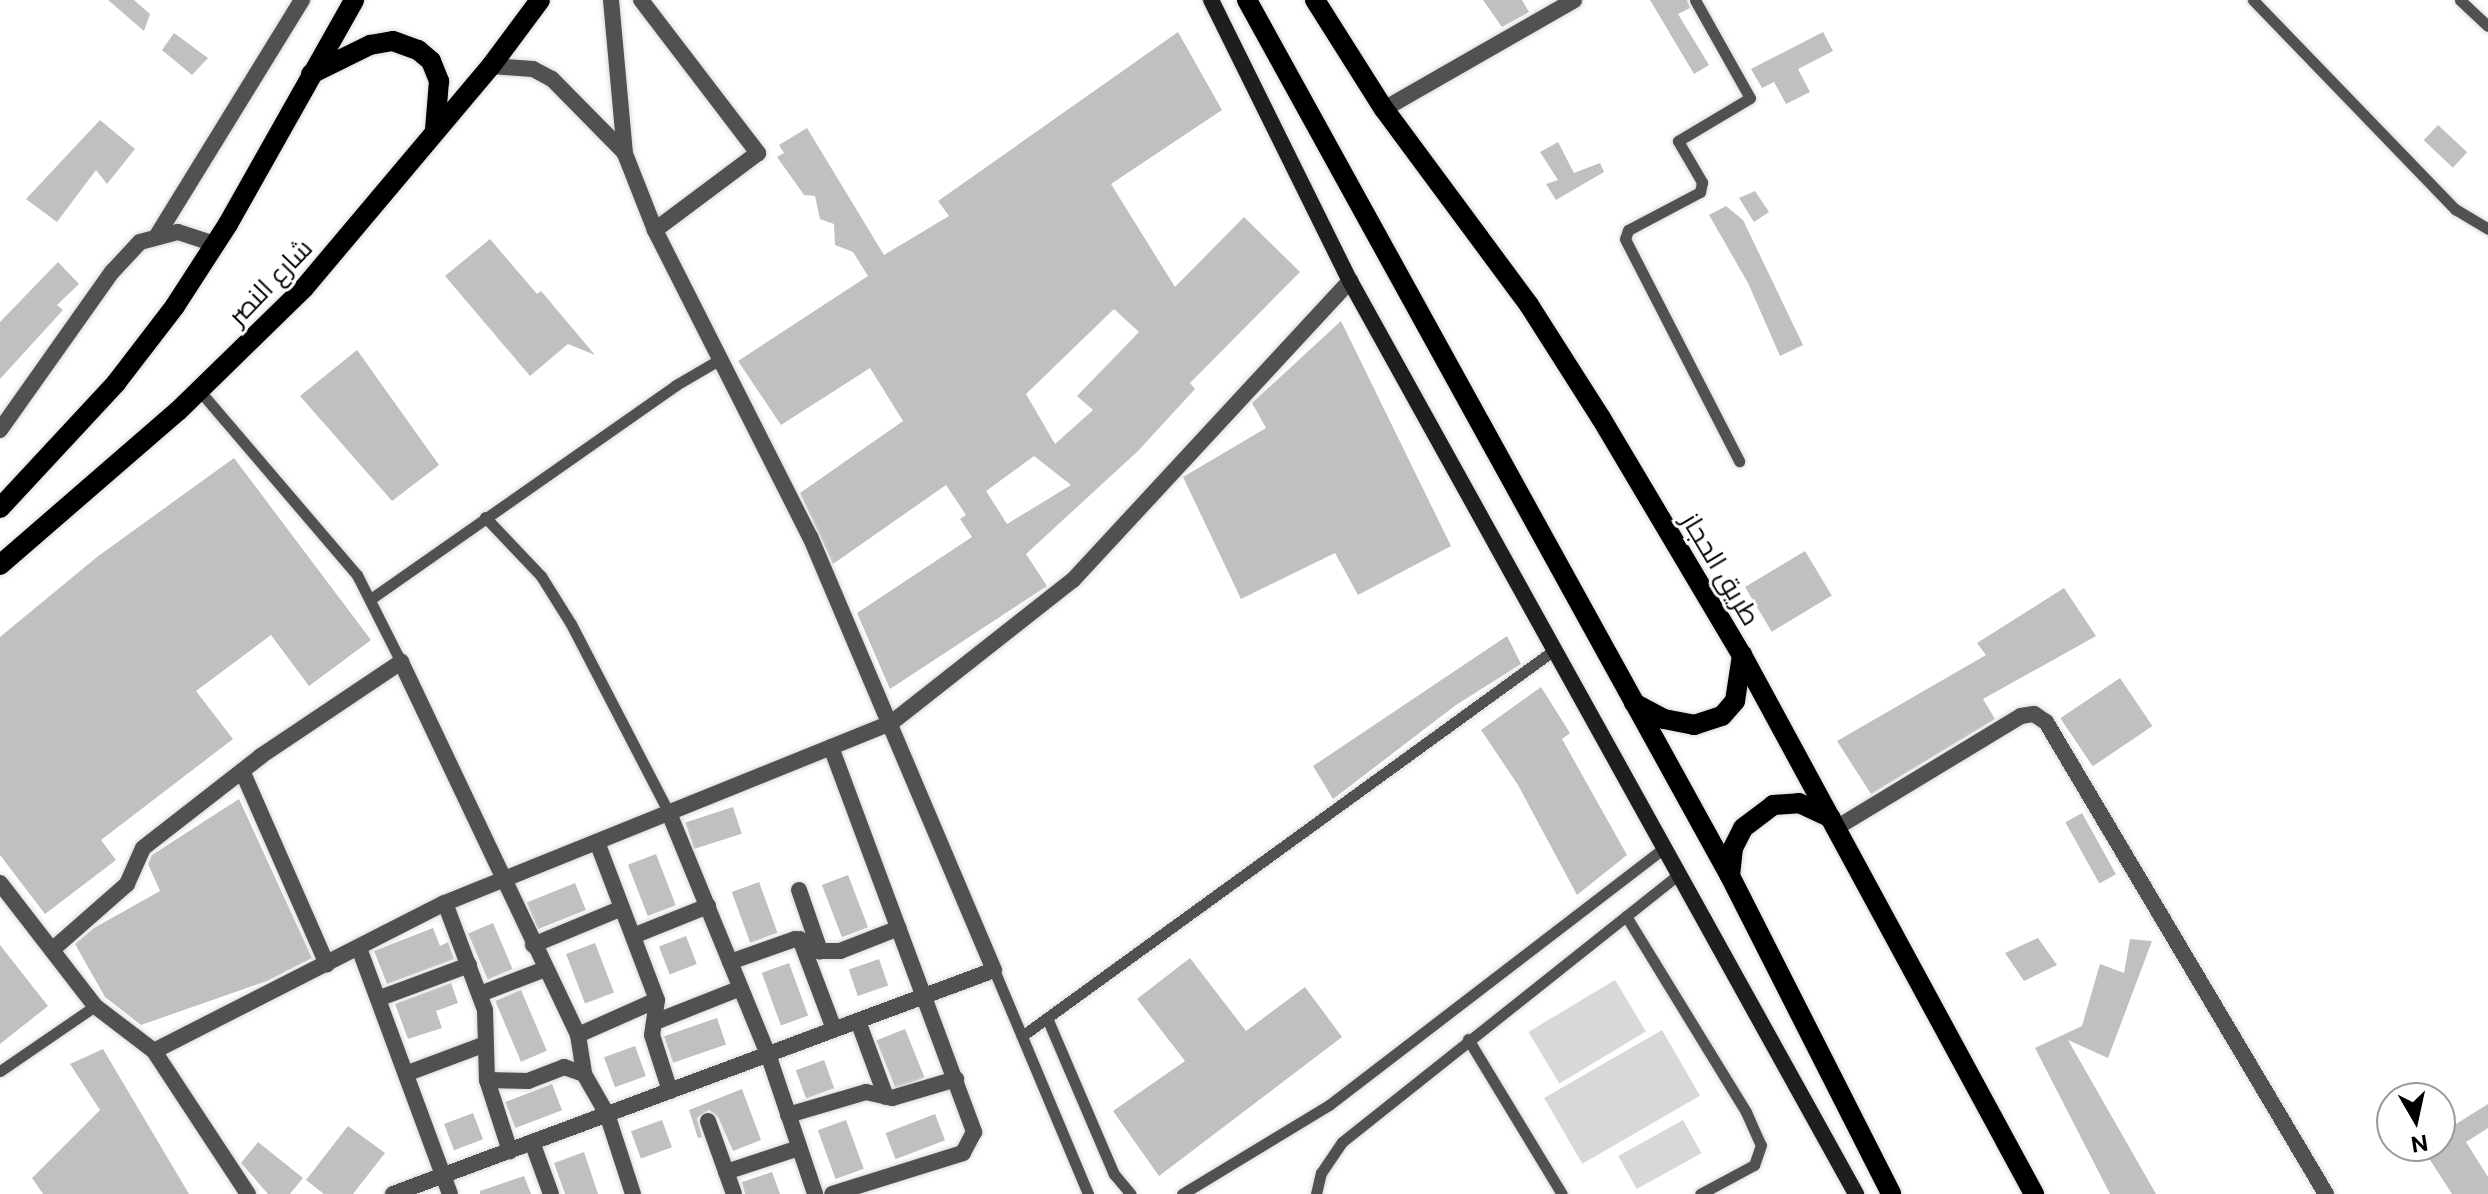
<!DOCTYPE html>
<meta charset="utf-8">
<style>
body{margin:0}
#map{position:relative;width:2488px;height:1194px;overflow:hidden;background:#fff;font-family:"Public Sans",Cairo,sans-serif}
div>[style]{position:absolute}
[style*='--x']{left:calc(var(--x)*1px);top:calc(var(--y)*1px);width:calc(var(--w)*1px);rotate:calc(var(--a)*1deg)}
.green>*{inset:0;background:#d8d8d8;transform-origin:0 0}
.building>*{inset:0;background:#c0c0c0;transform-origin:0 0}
.roads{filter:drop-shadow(0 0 2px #dbdbdb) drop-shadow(0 0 2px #dbdbdb)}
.lane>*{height:11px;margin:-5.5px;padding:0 5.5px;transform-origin:5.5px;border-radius:5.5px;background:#515151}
.street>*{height:16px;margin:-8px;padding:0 8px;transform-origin:8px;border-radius:8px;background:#515151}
.secondary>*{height:16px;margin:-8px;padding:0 8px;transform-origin:8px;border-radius:8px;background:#1e1e1e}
.primary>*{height:20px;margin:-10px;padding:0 10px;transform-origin:10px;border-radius:10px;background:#000}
span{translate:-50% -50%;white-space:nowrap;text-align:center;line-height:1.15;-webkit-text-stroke:6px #fff;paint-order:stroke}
.street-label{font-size:26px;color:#000}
.north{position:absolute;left:2376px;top:1082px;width:80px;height:80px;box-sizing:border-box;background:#fff;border:2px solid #999;border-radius:50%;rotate:171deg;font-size:22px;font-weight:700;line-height:32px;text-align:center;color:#000}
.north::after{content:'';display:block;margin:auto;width:28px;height:36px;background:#000;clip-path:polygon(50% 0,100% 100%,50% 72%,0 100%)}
</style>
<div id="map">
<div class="green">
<div style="left:1615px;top:980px;width:60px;height:101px;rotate:59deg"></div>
<div style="left:1662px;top:1030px;width:76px;height:136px;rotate:60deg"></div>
<div style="left:1683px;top:1120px;width:38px;height:74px;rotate:61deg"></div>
</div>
<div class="building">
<div style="clip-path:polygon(108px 0,134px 0,150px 14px,144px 31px)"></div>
<div style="clip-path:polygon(1483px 0,1522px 0,1529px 12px,1502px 27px)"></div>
<div style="clip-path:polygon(1650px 0,1687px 0,1690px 8px,1678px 14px,1709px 65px,1694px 74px)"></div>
<div style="clip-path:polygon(evenodd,1178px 32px,1222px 110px,1111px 184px,1175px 287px,1244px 217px,1300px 272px,1190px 383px,1195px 389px,1138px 451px,1026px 554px,1047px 586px,890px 689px,857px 613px,972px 537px,960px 519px,966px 515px,946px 485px,833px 564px,800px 493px,903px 421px,870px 368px,781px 425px,738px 361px,868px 276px,853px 252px,835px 245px,834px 224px,820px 219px,815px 196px,804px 195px,777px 157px,784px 153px,779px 145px,807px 128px,884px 255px,949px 216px,938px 201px,1178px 32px,1114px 309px,1139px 332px,1077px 396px,1093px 410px,1055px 444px,1026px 394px,1114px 309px,1178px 32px,1034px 456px,1071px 485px,1007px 524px,986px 491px,1034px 456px)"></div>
<div style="clip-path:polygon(1823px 32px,1833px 51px,1798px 69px,1810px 92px,1786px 104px,1774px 82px,1762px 88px,1751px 69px)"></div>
<div style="clip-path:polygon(174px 33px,208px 58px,192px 75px,162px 50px)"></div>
<div style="clip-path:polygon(100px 120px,135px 149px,107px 184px,96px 170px,57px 222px,26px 199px)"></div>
<div style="left:2438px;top:125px;width:40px;height:21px;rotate:43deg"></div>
<div style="clip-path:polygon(1558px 142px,1574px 173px,1600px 163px,1604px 172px,1556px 200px,1546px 184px,1558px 180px,1540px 152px)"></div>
<div style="clip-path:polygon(1755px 191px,1769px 212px,1754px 222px,1739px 198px)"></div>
<div style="clip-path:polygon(1726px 206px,1743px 220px,1803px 345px,1780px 356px,1748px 283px,1709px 215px)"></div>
<div style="clip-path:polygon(490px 239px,537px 294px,541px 291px,595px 355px,568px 344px,530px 376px,445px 276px)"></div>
<div style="clip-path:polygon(58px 262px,79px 284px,57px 305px,63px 310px,0 379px,0 322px)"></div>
<div style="clip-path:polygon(1341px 321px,1451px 546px,1358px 595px,1335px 553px,1241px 599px,1183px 477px,1266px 428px,1252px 403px)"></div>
<div style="clip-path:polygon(357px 350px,439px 465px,392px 501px,300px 396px)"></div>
<div style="clip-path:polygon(234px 458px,371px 640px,309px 686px,271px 635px,196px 691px,233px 739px,101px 840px,116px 860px,45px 914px,0 855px,0 637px,97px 557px)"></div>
<div style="left:1805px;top:551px;width:52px;height:70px;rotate:59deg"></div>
<div style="clip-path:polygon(2064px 588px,2096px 636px,1983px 699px,1995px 719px,1871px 794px,1837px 741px,1986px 655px,1977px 643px)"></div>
<div style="clip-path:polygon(1507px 636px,1521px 664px,1456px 705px,1333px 799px,1313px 766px)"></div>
<div style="left:2120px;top:678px;width:58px;height:72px;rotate:56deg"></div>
<div style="clip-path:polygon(1541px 687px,1570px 733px,1562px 739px,1627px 855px,1577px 895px,1518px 785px,1481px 730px)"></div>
<div style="clip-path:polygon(239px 799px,312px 958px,267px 981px,141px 1025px,105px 997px,75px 944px,94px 928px,160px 891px,148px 864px,152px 855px)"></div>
<div style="left:733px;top:807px;width:28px;height:50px;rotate:72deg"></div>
<div style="left:2082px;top:813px;width:70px;height:19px;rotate:61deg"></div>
<div style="left:656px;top:854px;width:55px;height:30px;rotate:69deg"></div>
<div style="left:848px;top:875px;width:56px;height:28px;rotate:69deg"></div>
<div style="left:759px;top:882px;width:54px;height:29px;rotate:70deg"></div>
<div style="left:575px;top:883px;width:29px;height:52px;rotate:68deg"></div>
<div style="left:493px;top:923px;width:50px;height:27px;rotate:67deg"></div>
<div style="clip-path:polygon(433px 928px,440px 946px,448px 942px,454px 959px,387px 984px,374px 951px)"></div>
<div style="left:686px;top:936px;width:30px;height:29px;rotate:69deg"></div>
<div style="clip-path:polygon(2038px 938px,2057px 965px,2024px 981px,2005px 953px)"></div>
<div style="clip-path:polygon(2130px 939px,2152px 941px,2108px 1058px,2068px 1040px,2156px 1194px,2110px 1194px,2035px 1048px,2082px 1026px,2100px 964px,2124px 973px)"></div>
<div style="left:595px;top:943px;width:53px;height:31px;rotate:69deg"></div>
<div style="clip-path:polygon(0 945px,48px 1006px,0 1044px)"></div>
<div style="clip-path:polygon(1190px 958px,1246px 1031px,1305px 987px,1342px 1037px,1159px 1176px,1113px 1111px,1185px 1061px,1137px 999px)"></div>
<div style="left:879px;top:959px;width:28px;height:32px;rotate:71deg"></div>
<div style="left:789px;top:963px;width:56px;height:29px;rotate:70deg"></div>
<div style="clip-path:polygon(451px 983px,458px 1003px,436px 1011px,442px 1028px,408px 1039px,395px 1004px)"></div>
<div style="left:521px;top:990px;width:66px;height:28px;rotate:67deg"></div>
<div style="left:717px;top:1018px;width:28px;height:56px;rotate:71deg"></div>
<div style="left:905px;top:1029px;width:52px;height:31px;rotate:68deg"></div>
<div style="left:635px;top:1046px;width:32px;height:33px;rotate:70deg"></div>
<div style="clip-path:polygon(103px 1049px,189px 1194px,43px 1194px,32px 1178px,100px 1110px,70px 1064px)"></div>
<div style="left:824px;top:1060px;width:30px;height:30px;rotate:70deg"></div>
<div style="left:552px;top:1084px;width:28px;height:50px;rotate:69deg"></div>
<div style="clip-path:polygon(742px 1089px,761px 1140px,733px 1151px,718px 1117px,709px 1110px,697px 1118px,702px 1137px,698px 1138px,689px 1110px)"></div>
<div style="clip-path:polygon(2488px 1104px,2488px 1128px,2466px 1142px,2488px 1177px,2488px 1194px,2452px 1194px,2421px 1146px,2440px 1146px,2440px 1134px)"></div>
<div style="left:473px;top:1113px;width:28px;height:31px;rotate:69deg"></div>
<div style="left:935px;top:1114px;width:28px;height:53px;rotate:69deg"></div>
<div style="left:662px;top:1120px;width:29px;height:33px;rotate:70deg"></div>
<div style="left:846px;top:1120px;width:52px;height:30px;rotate:70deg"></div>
<div style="clip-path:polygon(348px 1126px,385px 1153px,353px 1194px,324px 1194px,306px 1180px)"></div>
<div style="clip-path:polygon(258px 1142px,303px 1178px,290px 1194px,268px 1194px,241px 1163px)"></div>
<div style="clip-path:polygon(584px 1152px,598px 1194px,565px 1194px,554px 1163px)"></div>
<div style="clip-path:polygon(772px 1172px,780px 1194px,745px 1194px,742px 1182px)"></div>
<div style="clip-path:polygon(524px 1176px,531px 1194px,480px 1194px,480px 1191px)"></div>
</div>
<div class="roads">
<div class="lane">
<div style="--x:1695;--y:0;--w:112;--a:60.7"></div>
<div style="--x:1750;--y:98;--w:84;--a:149.2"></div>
<div style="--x:1678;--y:141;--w:48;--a:59.7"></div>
<div style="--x:1702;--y:182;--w:10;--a:101"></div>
<div style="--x:1700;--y:192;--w:81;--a:152.2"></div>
<div style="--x:1628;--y:230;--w:9;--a:108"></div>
<div style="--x:1625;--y:239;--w:250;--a:62.8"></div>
<div style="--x:2253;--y:0;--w:291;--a:46"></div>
<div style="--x:2455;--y:209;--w:39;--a:31"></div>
<div style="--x:2460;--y:0;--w:38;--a:43"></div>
<div style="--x:199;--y:390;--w:243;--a:49.5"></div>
<div style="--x:357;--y:575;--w:97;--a:63.2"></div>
<div style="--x:485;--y:517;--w:81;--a:46.5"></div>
<div style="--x:541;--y:576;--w:57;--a:58"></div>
<div style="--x:571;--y:624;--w:213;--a:62.6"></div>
<div style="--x:372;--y:598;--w:371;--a:-35"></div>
<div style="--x:676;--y:385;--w:53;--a:-30.4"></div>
<div style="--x:1626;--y:916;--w:230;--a:58.5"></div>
<div style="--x:1746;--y:1112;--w:36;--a:66"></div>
<div style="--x:1761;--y:1145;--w:21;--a:109"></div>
<div style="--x:1754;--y:1165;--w:61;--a:151.8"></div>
<div style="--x:994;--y:970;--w:243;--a:67.2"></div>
<div style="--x:1047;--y:1018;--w:170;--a:66.8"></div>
<div style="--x:1114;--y:1174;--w:26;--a:50"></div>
<div style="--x:1022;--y:1036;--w:657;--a:-35.96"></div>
<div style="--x:1468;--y:1039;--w:181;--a:58.8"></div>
<div style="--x:0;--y:1071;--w:115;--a:-34.4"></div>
<div style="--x:1182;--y:1194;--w:172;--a:-31.2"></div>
<div style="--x:1329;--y:1105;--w:422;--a:-37.5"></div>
<div style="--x:1316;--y:1194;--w:22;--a:-77"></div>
<div style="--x:1321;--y:1173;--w:37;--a:-56"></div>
<div style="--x:1342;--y:1142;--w:429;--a:-38.5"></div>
</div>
<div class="street">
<div style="--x:641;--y:0;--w:193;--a:52.6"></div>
<div style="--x:758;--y:153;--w:129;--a:143.2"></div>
<div style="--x:491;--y:66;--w:42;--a:4.1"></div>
<div style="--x:533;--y:69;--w:21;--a:28"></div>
<div style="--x:552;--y:79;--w:103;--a:45.4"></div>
<div style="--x:1384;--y:109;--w:219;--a:-29.8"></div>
<div style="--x:158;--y:234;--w:275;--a:-58.4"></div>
<div style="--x:0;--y:430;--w:194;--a:-54.7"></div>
<div style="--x:112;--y:272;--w:41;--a:-47"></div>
<div style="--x:140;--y:242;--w:39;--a:-15"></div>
<div style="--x:178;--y:232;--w:39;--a:18"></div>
<div style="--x:831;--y:747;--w:411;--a:69.6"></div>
<div style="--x:974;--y:1132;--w:24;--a:118"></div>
<div style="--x:963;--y:1153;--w:137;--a:162.6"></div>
<div style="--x:243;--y:773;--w:209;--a:66.3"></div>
<div style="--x:669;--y:813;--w:261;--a:67.7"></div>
<div style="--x:768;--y:1054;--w:148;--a:71.4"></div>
<div style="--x:1836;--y:828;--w:216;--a:-31.2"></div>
<div style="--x:2021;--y:716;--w:13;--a:-9"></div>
<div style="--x:2034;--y:714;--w:14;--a:34"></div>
<div style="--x:2046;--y:722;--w:549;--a:59.32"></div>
<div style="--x:597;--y:842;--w:169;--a:69.2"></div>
<div style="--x:657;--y:1000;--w:35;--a:98"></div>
<div style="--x:652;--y:1035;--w:59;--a:72.2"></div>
<div style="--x:0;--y:883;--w:155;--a:52.3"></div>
<div style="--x:95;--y:1006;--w:74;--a:37.3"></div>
<div style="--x:154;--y:1051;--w:171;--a:56.7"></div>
<div style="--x:799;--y:890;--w:65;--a:71"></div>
<div style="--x:445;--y:903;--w:114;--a:69.5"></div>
<div style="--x:485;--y:1010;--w:70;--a:88.4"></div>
<div style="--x:487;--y:1080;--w:75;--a:72.1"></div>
<div style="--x:633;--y:936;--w:81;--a:-21.8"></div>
<div style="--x:800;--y:939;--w:96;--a:69.3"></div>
<div style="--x:533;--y:945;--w:96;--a:-22.6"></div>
<div style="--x:359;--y:948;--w:262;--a:69.7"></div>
<div style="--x:52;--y:950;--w:100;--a:-41.3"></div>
<div style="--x:127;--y:884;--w:39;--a:-66"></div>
<div style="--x:143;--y:848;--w:150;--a:-37.9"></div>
<div style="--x:261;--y:756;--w:169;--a:-33.9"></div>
<div style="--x:401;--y:662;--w:413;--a:64.6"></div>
<div style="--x:578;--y:1035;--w:39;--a:81"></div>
<div style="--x:584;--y:1074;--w:46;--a:60.1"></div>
<div style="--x:607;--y:1114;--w:84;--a:72"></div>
<div style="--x:730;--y:962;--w:69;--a:-19.5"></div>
<div style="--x:795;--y:939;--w:28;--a:26"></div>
<div style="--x:820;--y:951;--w:20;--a:0"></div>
<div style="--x:840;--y:951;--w:63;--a:-21.3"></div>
<div style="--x:480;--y:994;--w:70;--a:-21"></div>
<div style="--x:380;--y:998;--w:95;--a:-20.3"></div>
<div style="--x:858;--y:1021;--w:81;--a:69.8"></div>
<div style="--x:655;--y:1022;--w:92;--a:-21.6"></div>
<div style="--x:578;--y:1035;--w:86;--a:-23.9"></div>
<div style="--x:154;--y:1051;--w:326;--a:-27"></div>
<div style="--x:445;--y:903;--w:481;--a:-22"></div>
<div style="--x:891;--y:723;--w:231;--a:-38.2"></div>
<div style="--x:1073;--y:580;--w:408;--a:-47.2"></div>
<div style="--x:408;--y:1073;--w:82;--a:-20.6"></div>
<div style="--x:487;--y:1080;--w:41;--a:1.4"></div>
<div style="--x:528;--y:1081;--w:39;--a:-21"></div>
<div style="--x:564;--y:1067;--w:21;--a:19"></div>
<div style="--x:788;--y:1115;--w:81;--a:-16.4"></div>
<div style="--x:866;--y:1092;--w:27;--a:13"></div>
<div style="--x:892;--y:1098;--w:67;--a:-16.5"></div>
<div style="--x:708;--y:1121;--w:77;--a:70.4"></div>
<div style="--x:532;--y:1142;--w:55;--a:69.9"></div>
<div style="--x:726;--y:1172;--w:77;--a:-18.2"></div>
<div style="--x:393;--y:1194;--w:641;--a:-20.44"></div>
<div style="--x:994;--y:970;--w:470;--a:-113"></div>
<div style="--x:810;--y:537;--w:344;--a:-116.8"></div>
<div style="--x:655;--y:230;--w:82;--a:-111.5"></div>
<div style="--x:625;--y:154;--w:155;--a:-95.2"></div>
</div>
<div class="secondary">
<div style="--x:1211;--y:0;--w:313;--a:63.7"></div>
<div style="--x:1350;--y:281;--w:1044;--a:61"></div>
</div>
<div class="primary">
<div style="--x:1247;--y:0;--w:1000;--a:61.13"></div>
<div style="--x:1730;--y:876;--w:356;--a:63.1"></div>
<div style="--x:1315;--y:0;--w:129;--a:57.7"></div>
<div style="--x:1384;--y:109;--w:244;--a:53.5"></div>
<div style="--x:1529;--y:305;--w:134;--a:57.5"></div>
<div style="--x:1601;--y:418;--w:276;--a:59.3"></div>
<div style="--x:1742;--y:655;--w:613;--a:61.55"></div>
<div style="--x:311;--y:74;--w:66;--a:-26.2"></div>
<div style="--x:370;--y:45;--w:23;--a:-10"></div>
<div style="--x:393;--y:41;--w:27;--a:20"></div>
<div style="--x:418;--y:50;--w:17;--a:40"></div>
<div style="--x:431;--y:61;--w:22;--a:68"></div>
<div style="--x:439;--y:81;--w:49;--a:94.7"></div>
<div style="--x:0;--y:508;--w:171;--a:-47.1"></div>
<div style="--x:116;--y:383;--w:97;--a:-52.5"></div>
<div style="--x:175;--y:306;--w:98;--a:-57.1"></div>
<div style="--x:228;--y:224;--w:257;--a:-60.6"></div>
<div style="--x:0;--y:565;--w:235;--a:-40.9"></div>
<div style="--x:178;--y:411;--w:176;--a:-44.3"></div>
<div style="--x:304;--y:288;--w:290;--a:-49.9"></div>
<div style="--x:491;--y:66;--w:82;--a:-53.4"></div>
<div style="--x:1634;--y:703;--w:34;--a:28"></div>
<div style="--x:1664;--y:719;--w:31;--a:11"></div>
<div style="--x:1694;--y:725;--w:29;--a:-18"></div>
<div style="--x:1722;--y:716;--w:20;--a:-49"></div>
<div style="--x:1735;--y:701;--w:47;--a:-81.3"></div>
<div style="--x:1730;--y:876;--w:28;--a:-84"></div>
<div style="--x:1733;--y:848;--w:22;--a:-63"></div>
<div style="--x:1743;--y:828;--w:38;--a:-37"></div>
<div style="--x:1773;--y:805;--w:26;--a:-4"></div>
<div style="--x:1799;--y:803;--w:35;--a:25"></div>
</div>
</div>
<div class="street-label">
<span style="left:270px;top:282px;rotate:-46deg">شارع النصر</span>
<span style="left:1721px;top:569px;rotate:59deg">طريق الحجاز</span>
</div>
<div class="north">N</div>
</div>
